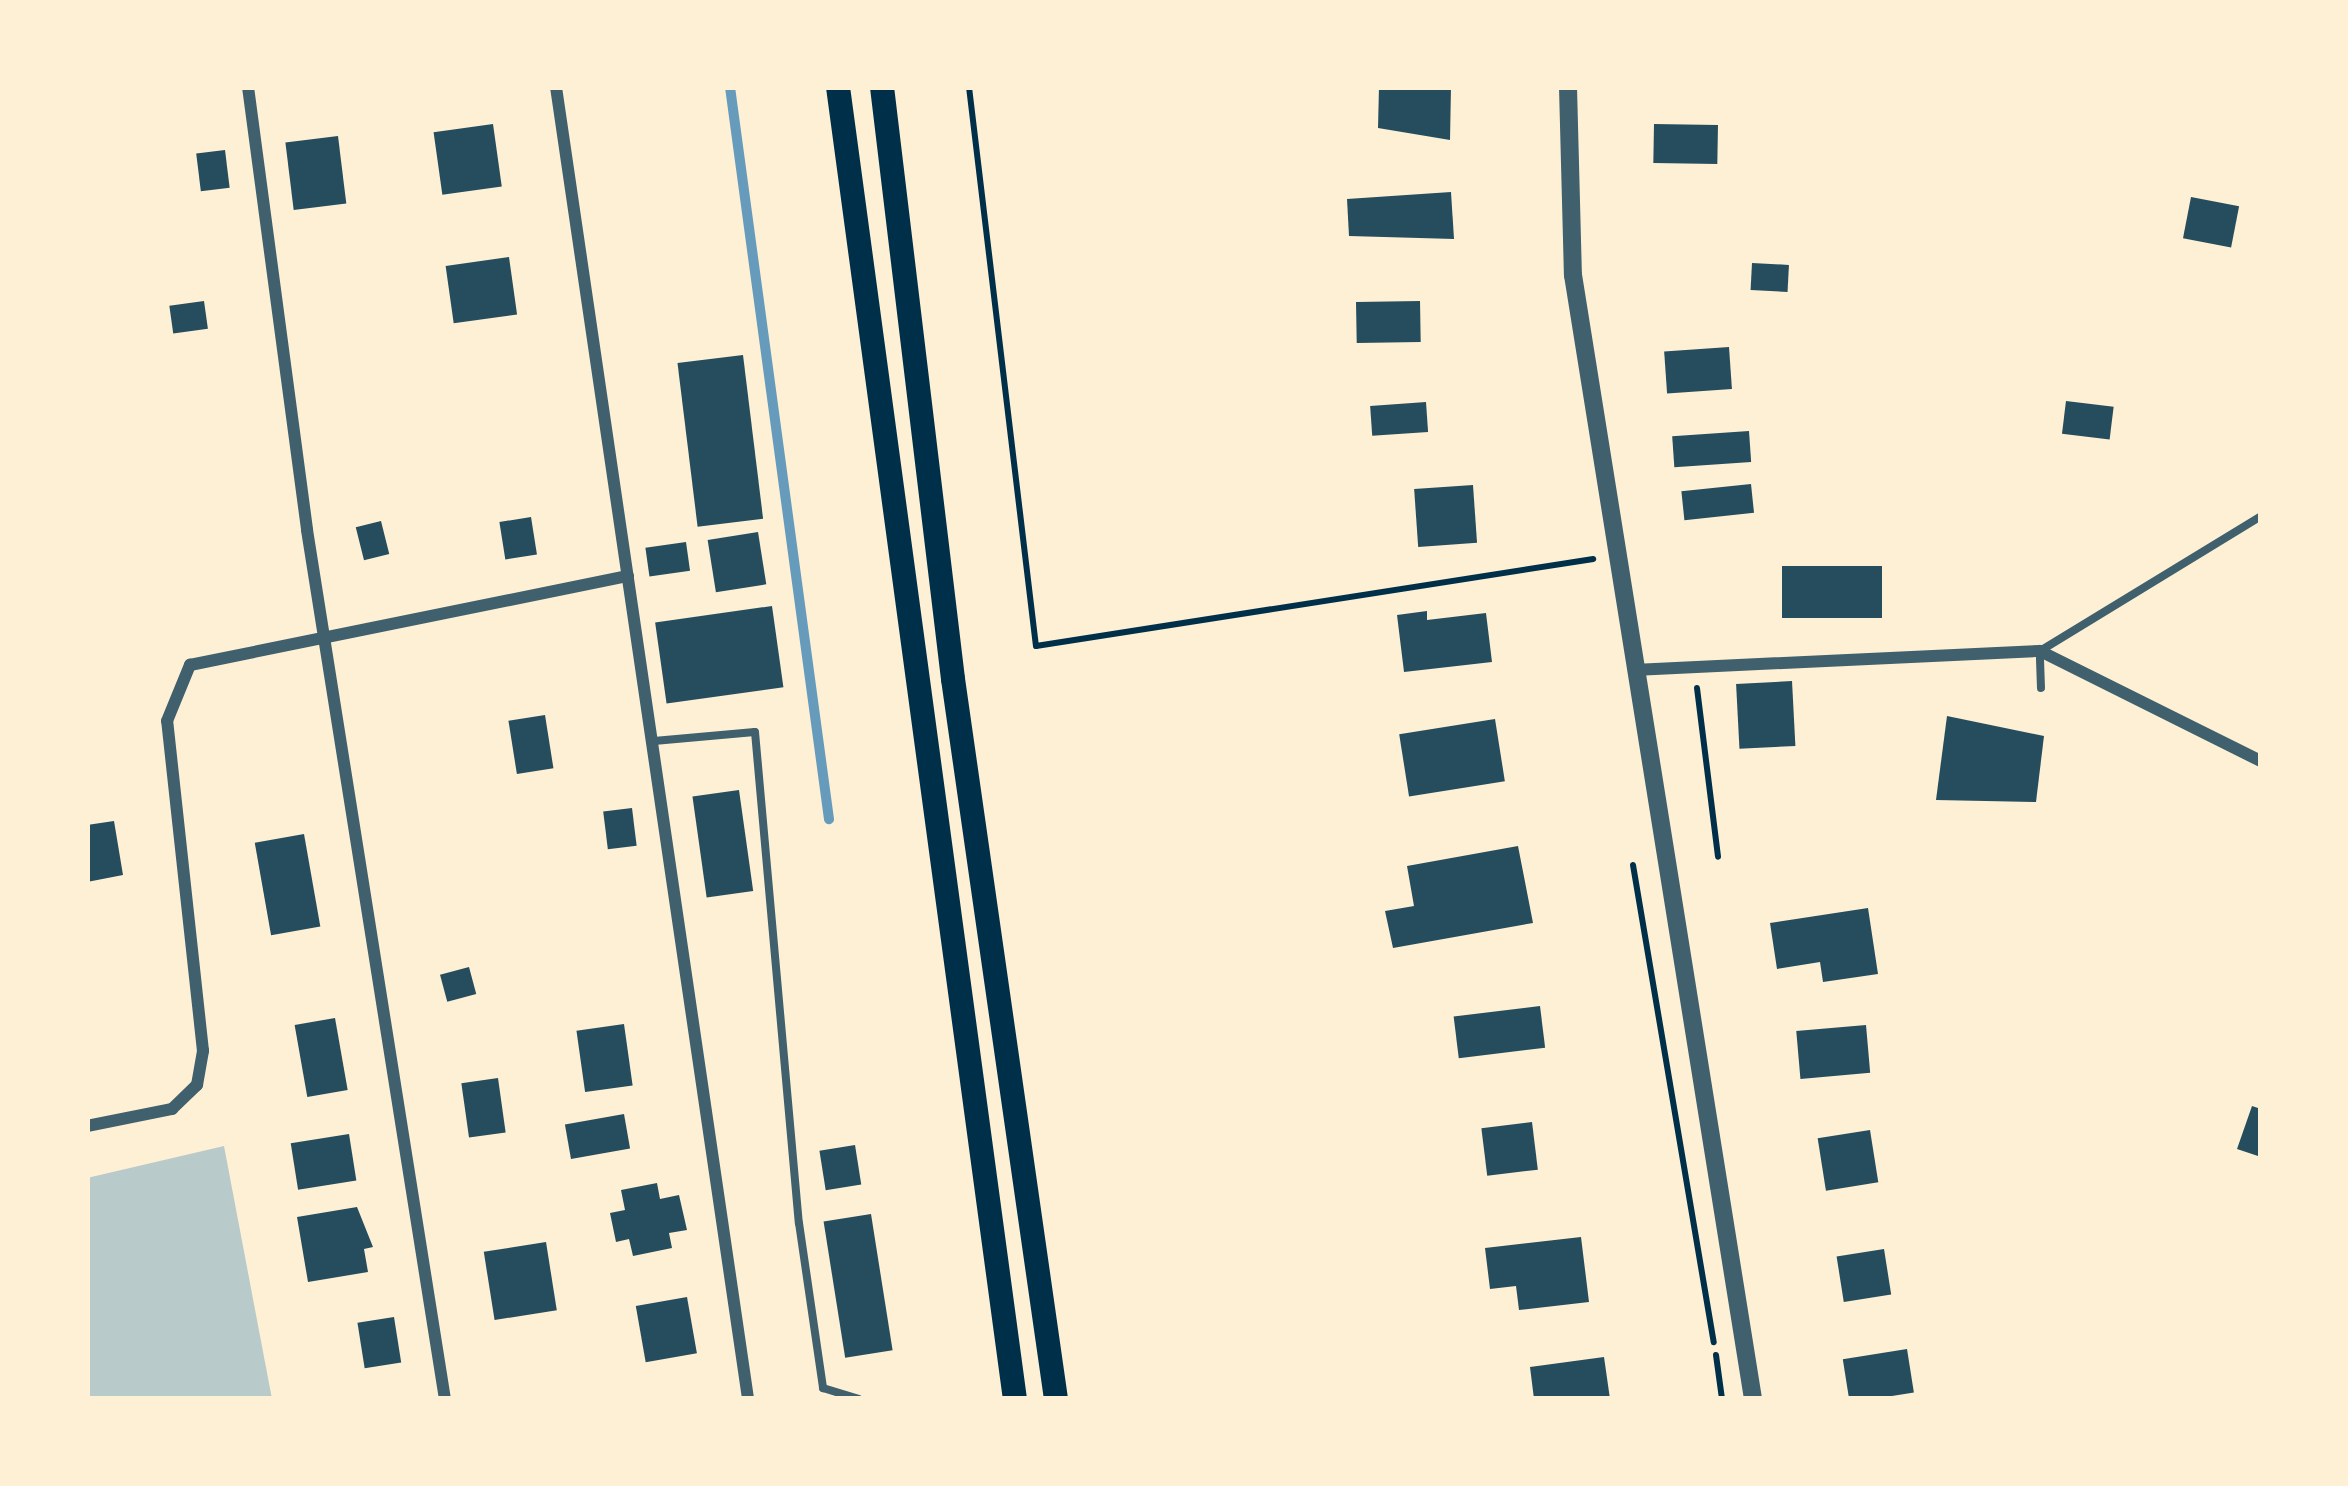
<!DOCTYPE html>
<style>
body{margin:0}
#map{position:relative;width:2348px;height:1486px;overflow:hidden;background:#fdf0d5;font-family:"Open Sans",sans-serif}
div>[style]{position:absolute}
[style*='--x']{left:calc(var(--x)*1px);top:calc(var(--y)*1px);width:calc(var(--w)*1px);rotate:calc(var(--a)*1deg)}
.green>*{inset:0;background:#b9caca}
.stream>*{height:10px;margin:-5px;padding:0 5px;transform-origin:5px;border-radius:5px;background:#669bbc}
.building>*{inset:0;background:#264d5e;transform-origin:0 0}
.path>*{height:6px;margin:-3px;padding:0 3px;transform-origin:3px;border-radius:3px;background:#003049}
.service>*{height:8px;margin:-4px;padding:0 4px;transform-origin:4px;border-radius:4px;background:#3f606c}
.minor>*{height:12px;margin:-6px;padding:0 6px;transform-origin:6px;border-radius:6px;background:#3f606c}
.tertiary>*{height:18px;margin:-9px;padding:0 9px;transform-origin:9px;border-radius:9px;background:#3f606c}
.trunk>*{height:24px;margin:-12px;padding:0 12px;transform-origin:12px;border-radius:12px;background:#003049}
span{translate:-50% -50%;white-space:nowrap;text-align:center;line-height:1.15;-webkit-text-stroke:9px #fdf0d5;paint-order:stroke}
.frame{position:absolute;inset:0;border:90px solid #fdf0d5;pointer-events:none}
</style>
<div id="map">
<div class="green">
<div style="clip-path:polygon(224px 1146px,272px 1399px,87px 1399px,87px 1178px)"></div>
</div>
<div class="stream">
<div style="--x:730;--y:87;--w:739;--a:82.3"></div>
</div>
<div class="building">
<div style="clip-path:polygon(1379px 87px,1451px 87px,1450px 140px,1378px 128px)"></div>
<div style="left:493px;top:124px;width:63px;height:60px;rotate:82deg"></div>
<div style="left:1654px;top:124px;width:64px;height:39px;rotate:1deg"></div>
<div style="left:338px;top:136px;width:68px;height:53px;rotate:83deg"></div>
<div style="left:225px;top:150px;width:38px;height:29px;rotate:83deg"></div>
<div style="clip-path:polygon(1451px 192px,1454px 239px,1349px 236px,1347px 199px)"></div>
<div style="left:2191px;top:197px;width:49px;height:42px;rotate:11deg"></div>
<div style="left:509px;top:257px;width:58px;height:64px;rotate:82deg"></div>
<div style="left:1752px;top:263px;width:37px;height:27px;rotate:3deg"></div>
<div style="left:204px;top:301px;width:28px;height:35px;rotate:82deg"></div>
<div style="left:1420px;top:301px;width:41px;height:64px;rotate:89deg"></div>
<div style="left:1729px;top:347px;width:42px;height:65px;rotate:86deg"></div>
<div style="left:743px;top:355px;width:165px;height:66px;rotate:83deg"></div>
<div style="left:2066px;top:401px;width:48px;height:33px;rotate:7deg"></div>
<div style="left:1426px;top:402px;width:30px;height:56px;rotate:86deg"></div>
<div style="left:1749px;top:431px;width:31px;height:77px;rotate:86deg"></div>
<div style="left:1751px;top:484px;width:29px;height:70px;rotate:84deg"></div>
<div style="left:1473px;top:485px;width:58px;height:59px;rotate:86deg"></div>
<div style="left:531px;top:517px;width:38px;height:32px;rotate:81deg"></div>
<div style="left:381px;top:521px;width:34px;height:26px;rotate:76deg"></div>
<div style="left:758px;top:532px;width:53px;height:51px;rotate:81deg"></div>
<div style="left:686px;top:542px;width:29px;height:41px;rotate:82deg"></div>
<div style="left:1782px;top:566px;width:100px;height:52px"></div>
<div style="left:772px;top:606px;width:82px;height:118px;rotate:82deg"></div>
<div style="clip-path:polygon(1427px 611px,1427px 620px,1486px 613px,1492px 662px,1404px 672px,1397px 615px)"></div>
<div style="left:1792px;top:681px;width:65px;height:56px;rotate:87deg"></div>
<div style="left:545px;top:715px;width:54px;height:37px;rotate:81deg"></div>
<div style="clip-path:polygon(1947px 716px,2044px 736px,2036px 802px,1936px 800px)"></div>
<div style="left:1495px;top:719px;width:63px;height:97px;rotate:81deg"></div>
<div style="left:739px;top:790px;width:102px;height:47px;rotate:82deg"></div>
<div style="left:632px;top:808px;width:38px;height:29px;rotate:83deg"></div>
<div style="clip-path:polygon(114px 821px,123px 875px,87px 882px,87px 825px)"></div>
<div style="left:304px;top:834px;width:94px;height:50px;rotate:80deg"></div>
<div style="clip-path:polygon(1518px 846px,1533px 923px,1393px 948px,1385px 911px,1414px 906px,1407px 866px)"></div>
<div style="clip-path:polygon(1868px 908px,1878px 974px,1823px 982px,1820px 962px,1777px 969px,1770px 923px)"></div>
<div style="left:469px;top:967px;width:28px;height:30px;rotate:75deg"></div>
<div style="left:1540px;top:1006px;width:42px;height:87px;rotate:83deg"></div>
<div style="left:335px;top:1018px;width:73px;height:41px;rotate:80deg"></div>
<div style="left:624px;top:1024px;width:62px;height:48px;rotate:82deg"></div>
<div style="left:1866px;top:1025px;width:48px;height:70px;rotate:85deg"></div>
<div style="left:498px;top:1078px;width:55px;height:37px;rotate:82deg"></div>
<div style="clip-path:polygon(2252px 1106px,2261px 1109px,2261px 1157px,2237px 1149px)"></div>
<div style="left:624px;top:1114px;width:35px;height:60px;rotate:80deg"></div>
<div style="left:1532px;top:1122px;width:48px;height:51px;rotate:83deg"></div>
<div style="left:1870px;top:1130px;width:53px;height:53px;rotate:81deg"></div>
<div style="left:349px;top:1134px;width:47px;height:59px;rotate:81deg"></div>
<div style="left:855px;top:1145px;width:40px;height:36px;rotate:81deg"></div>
<div style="clip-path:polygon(657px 1183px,660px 1199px,679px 1195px,687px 1230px,669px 1233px,672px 1248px,633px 1256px,629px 1239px,616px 1242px,610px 1213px,625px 1210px,621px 1190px)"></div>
<div style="clip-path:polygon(357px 1207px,373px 1247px,364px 1249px,368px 1272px,308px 1282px,297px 1217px)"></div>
<div style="left:871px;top:1214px;width:138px;height:48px;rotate:81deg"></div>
<div style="clip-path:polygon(1581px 1237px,1589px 1302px,1519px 1310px,1516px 1286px,1490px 1289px,1485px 1248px)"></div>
<div style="left:546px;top:1242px;width:69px;height:63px;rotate:81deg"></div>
<div style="left:1884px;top:1249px;width:46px;height:48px;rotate:81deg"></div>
<div style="left:687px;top:1297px;width:57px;height:52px;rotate:80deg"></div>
<div style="left:394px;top:1317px;width:46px;height:37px;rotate:81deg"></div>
<div style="left:1907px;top:1349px;width:44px;height:65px;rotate:81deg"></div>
<div style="clip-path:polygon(1604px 1357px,1610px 1399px,1534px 1399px,1530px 1367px)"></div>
</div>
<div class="path">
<div style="--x:969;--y:87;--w:563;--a:83.17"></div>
<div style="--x:1036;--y:646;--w:564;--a:-8.88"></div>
<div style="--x:1697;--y:688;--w:170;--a:82.9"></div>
<div style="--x:1633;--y:865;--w:484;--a:80.4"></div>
<div style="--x:1716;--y:1355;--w:44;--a:82.2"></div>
</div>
<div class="service">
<div style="--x:2041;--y:688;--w:37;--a:-92"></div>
<div style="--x:2040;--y:651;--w:259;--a:-31.4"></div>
<div style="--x:654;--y:741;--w:101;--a:-5.1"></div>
<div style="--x:755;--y:732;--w:493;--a:84.9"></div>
<div style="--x:799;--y:1223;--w:167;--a:81.7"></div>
<div style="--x:823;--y:1388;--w:37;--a:17"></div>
</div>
<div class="minor">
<div style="--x:248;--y:87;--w:447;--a:82.4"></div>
<div style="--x:307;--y:530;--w:880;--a:80.98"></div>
<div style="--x:556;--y:87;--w:1326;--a:81.67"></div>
<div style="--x:1634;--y:670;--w:406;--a:-2.7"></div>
<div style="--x:2040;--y:651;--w:247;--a:26.5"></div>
<div style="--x:87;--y:1126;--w:87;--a:-11.3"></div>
<div style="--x:172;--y:1109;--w:35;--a:-44"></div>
<div style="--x:197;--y:1085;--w:35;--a:-80"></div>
<div style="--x:203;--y:1051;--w:332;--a:-96.2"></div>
<div style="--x:167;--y:721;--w:61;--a:-67.7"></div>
<div style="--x:190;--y:665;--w:447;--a:-11.5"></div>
</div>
<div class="tertiary">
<div style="--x:1568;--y:87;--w:188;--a:88.5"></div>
<div style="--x:1573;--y:275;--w:1138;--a:80.9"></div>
</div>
<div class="trunk">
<div style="--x:838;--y:87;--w:1324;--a:82.32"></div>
<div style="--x:882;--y:87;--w:596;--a:83.16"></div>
<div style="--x:953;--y:679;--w:727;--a:81.86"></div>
</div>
<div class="frame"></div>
</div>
